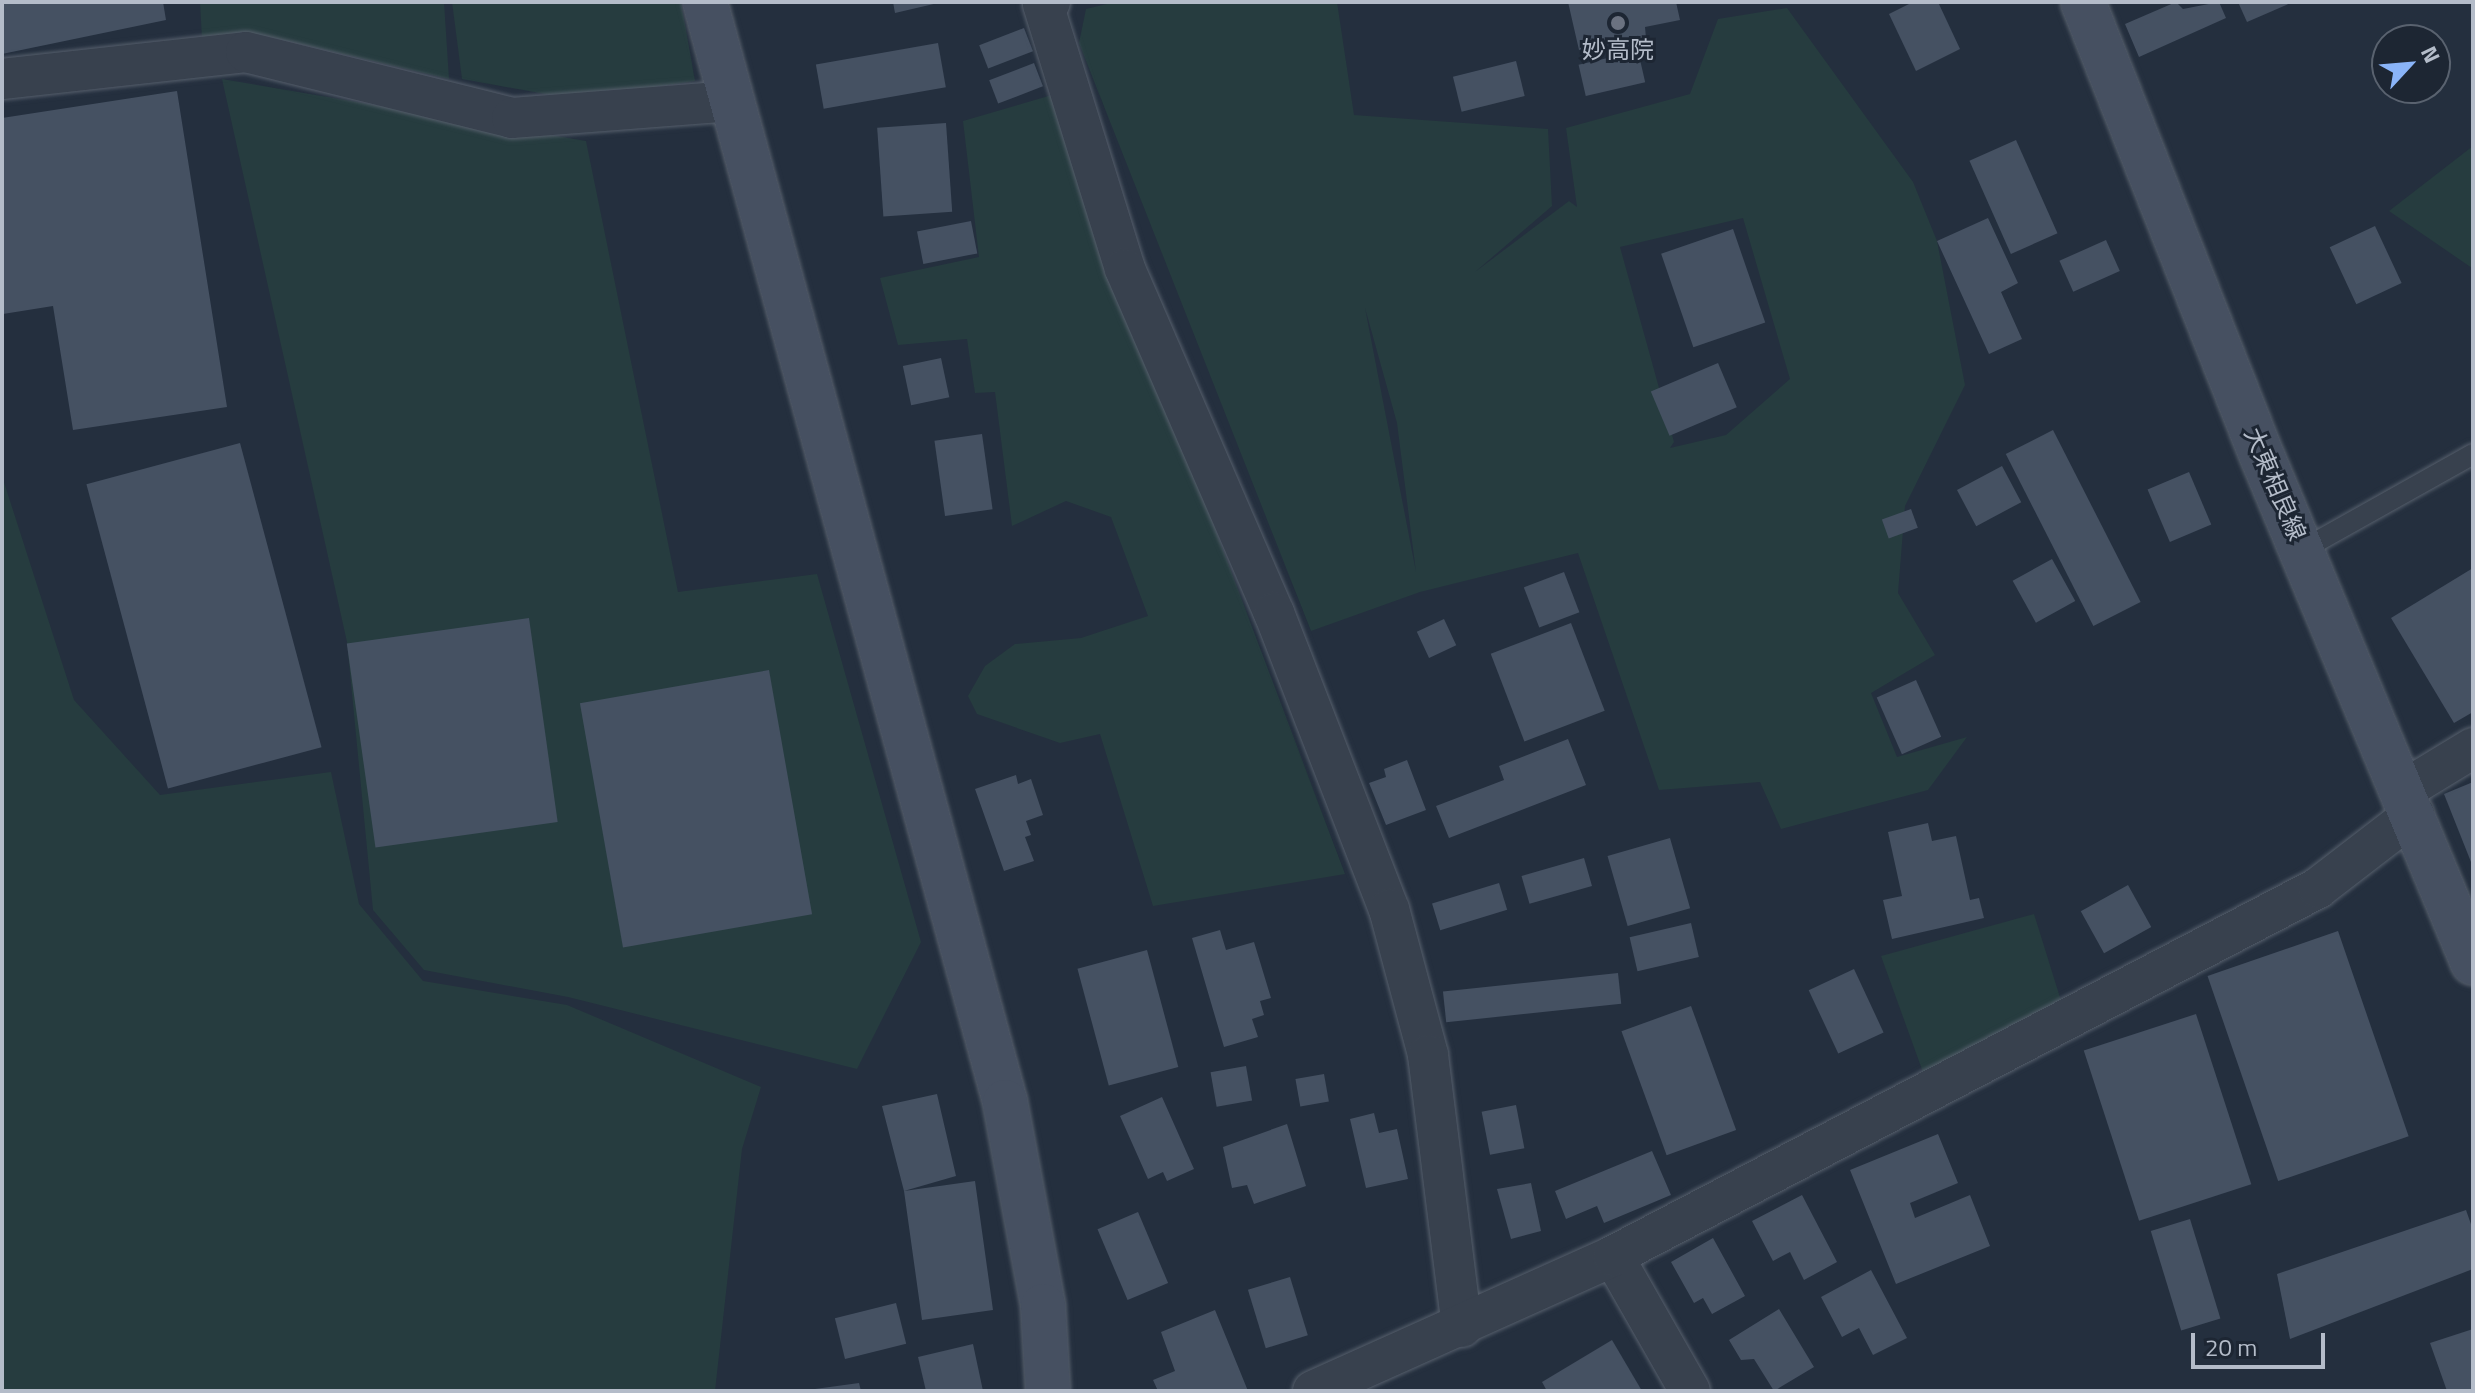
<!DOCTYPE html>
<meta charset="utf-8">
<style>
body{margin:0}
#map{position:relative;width:2475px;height:1393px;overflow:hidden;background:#242f3e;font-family:"Titillium Web","Noto Sans JP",sans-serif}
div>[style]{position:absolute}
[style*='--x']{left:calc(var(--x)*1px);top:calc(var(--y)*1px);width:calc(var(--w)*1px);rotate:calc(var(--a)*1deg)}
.green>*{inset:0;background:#263c3f}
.building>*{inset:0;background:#455162;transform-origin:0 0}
.roads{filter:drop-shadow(0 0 2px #565f6c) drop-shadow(0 0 2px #565f6c)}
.lane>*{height:20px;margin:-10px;padding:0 10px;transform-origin:10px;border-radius:10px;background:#38414e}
.street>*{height:40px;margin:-20px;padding:0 20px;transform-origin:20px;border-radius:20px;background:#38414e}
.secondary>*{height:44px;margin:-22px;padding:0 22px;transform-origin:22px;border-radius:22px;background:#465061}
.dots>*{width:22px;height:22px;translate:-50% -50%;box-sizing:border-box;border:4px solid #1d2633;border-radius:50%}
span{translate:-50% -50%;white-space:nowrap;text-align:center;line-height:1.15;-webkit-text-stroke:6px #1d2633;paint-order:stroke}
.poi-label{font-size:24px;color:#b4bcc9}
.street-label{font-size:24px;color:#b4bcc9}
.frame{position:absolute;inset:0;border:4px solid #b4bcc9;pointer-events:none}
.north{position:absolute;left:2371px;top:24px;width:80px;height:80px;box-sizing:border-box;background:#1d2633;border:2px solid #59626f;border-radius:50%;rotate:64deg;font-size:22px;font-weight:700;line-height:32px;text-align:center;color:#b4bcc9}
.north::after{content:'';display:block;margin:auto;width:28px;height:36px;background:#8ab4f8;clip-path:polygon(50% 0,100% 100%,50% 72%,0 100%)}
.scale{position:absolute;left:2191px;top:1333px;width:134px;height:36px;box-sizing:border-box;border:4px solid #b4bcc9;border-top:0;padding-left:10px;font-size:24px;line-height:28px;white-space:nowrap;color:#b4bcc9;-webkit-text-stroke:6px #1d2633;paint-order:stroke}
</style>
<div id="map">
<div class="green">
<div style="clip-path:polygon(200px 2px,444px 2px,449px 79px,266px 36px,202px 39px)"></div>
<div style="clip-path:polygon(452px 2px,681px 2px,695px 81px,573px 99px,462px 79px)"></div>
<div style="clip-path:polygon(evenodd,1115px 2px,1337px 2px,1354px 115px,1548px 129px,1552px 206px,1475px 272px,1569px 201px,1577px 207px,1566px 128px,1690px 94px,1718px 19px,1787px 8px,1913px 182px,1937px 241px,1965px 385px,1905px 506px,1898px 593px,1935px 655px,1871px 693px,1897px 757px,1967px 737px,1928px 790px,1781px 829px,1760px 782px,1659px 790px,1578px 553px,1420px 592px,1311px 631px,1079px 43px,1086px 9px,1115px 2px,1743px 218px,1790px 379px,1726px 435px,1670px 448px,1674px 442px,1620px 247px,1743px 218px,1115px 2px,1365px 308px,1397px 423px,1416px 572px,1365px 308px)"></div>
<div style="clip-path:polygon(222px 79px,586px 141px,678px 592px,817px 574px,921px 942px,857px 1069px,568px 997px,424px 970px,373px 910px,347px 642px)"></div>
<div style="clip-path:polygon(1052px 95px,1345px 874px,1153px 906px,1100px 734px,1060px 743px,977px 714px,968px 696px,985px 666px,1015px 644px,1081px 638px,1148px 616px,1111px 517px,1066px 501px,1012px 526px,995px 392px,975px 393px,967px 339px,898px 345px,880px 278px,979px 257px,963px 121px)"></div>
<div style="clip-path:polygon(2473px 146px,2473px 267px,2472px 268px,2389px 211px)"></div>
<div style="clip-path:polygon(2px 476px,74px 700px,160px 795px,331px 772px,359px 904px,423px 981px,567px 1005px,761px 1087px,742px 1149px,715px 1391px,2px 1391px)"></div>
<div style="clip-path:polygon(2034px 914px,2063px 1007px,1924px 1075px,1881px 956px)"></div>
</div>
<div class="building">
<div style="clip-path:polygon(2px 2px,163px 2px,166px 20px,2px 54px)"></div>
<div style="clip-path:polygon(893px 2px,938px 2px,938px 3px,895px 13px)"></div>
<div style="clip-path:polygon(1568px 2px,1676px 2px,1680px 20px,1645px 27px,1646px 38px,1579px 50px)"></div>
<div style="clip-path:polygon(1913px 2px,1938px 2px,1960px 49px,1916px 71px,1889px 14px)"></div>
<div style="clip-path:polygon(2176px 2px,2183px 9px,2219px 2px,2226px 18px,2139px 57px,2125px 24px)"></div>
<div style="clip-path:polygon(2238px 2px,2293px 2px,2247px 22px)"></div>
<div style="left:1024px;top:28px;width:25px;height:48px;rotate:69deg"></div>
<div style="left:938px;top:43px;width:45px;height:124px;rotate:80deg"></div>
<div style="left:1638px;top:51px;width:32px;height:61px;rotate:77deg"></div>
<div style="left:1516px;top:61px;width:36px;height:65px;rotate:76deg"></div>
<div style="left:1034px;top:63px;width:25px;height:48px;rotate:69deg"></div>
<div style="clip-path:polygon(177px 91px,227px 407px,73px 430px,53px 306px,3px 314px,2px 118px)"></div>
<div style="left:946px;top:123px;width:89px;height:69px;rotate:86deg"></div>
<div style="left:2016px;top:140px;width:102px;height:51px;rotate:66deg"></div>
<div style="clip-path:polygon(1988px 218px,2018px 283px,2001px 292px,2022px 339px,1989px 354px,1937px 241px)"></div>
<div style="left:971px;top:221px;width:33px;height:55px;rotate:79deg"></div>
<div style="left:2375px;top:226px;width:63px;height:50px;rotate:65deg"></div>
<div style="left:1733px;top:229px;width:99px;height:76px;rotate:71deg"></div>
<div style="left:2106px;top:240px;width:34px;height:51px;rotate:66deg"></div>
<div style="left:941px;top:358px;width:40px;height:39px;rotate:78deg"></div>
<div style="left:1718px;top:363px;width:48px;height:73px;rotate:67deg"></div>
<div style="left:2053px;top:430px;width:193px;height:53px;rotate:63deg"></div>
<div style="left:982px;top:434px;width:76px;height:48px;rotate:82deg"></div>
<div style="left:240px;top:443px;width:315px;height:159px;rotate:75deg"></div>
<div style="left:2002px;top:466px;width:41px;height:51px;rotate:62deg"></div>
<div style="left:2189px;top:472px;width:57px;height:45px;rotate:67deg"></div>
<div style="left:1911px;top:509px;width:20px;height:31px;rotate:70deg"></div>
<div style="left:2052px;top:559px;width:48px;height:45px;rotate:61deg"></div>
<div style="clip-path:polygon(2473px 568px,2473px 712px,2454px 723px,2391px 618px)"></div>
<div style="left:1564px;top:572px;width:43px;height:43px;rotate:69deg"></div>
<div style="left:529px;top:618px;width:206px;height:184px;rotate:82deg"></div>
<div style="left:1444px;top:619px;width:29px;height:30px;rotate:65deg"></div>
<div style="left:1571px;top:623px;width:94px;height:86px;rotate:69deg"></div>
<div style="left:769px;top:670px;width:248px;height:192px;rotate:80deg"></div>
<div style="left:1916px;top:680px;width:62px;height:43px;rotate:66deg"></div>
<div style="clip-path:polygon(1568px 739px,1586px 785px,1449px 838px,1436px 806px,1504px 780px,1499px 766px)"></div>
<div style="clip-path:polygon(1407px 760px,1426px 810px,1386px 825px,1369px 783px,1386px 777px,1384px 769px)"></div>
<div style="clip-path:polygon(1016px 775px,1018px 784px,1031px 779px,1043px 815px,1026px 821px,1031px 835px,1025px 837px,1034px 861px,1004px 871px,975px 789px)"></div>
<div style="clip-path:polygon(2473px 782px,2473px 867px,2444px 794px)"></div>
<div style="clip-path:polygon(1928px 823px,1932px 841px,1956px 836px,1970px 900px,1979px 898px,1984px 918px,1892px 939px,1883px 900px,1902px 896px,1888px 832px)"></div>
<div style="left:1670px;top:838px;width:73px;height:65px;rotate:74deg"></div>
<div style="left:1584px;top:858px;width:29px;height:65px;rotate:74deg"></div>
<div style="left:1499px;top:883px;width:28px;height:70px;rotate:73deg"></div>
<div style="left:2128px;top:885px;width:48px;height:54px;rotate:61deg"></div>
<div style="left:1691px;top:923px;width:35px;height:63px;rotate:77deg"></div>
<div style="clip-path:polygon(1220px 930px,1226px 950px,1254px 942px,1271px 998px,1260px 1001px,1264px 1015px,1252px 1019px,1258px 1037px,1224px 1047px,1192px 938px)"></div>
<div style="left:2338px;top:931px;width:217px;height:138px;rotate:71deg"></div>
<div style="left:1147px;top:950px;width:121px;height:72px;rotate:75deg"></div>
<div style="left:1854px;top:969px;width:70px;height:50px;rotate:65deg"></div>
<div style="left:1618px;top:973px;width:31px;height:176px;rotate:84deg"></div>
<div style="left:1691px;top:1006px;width:132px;height:74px;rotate:70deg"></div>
<div style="left:2196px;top:1014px;width:179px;height:118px;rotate:72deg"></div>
<div style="left:1246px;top:1066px;width:35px;height:36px;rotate:80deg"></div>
<div style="left:1324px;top:1074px;width:28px;height:29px;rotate:80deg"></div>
<div style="clip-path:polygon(937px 1094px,956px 1176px,904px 1191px,975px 1181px,993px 1310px,922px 1320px,904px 1191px,882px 1106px)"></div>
<div style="clip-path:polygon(1162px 1097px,1194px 1169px,1167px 1181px,1163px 1172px,1148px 1179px,1120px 1116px)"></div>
<div style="left:1516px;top:1105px;width:44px;height:35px;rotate:79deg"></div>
<div style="clip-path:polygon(1374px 1113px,1379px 1133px,1397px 1129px,1408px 1179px,1366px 1188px,1350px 1119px)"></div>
<div style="clip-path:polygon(1287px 1124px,1306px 1186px,1254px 1204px,1247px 1185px,1232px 1188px,1223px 1147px)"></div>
<div style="clip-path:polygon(1938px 1134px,1958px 1183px,1910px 1203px,1915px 1218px,1970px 1195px,1990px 1246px,1896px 1284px,1850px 1170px)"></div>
<div style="clip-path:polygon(1652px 1151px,1671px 1195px,1604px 1223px,1597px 1206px,1566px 1219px,1555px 1191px)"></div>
<div style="clip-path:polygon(1531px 1183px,1541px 1231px,1511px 1239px,1497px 1189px)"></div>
<div style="clip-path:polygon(1802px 1195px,1837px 1262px,1804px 1280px,1790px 1252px,1773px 1261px,1752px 1221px)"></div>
<div style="clip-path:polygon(2466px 1210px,2473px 1230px,2473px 1269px,2290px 1339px,2277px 1274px)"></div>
<div style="left:1138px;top:1212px;width:77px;height:44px;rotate:67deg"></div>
<div style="left:2190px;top:1219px;width:104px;height:41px;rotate:73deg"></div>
<div style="clip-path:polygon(1713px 1238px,1745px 1296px,1712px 1314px,1703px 1298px,1694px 1303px,1671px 1262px)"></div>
<div style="clip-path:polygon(1871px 1270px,1907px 1338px,1873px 1355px,1859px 1328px,1842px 1337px,1821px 1297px)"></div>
<div style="left:1290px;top:1277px;width:61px;height:44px;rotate:73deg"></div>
<div style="left:896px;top:1303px;width:42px;height:63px;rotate:76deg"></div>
<div style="clip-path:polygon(1779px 1309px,1814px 1367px,1774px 1391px,1754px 1359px,1741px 1360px,1729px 1340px)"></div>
<div style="clip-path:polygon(1215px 1310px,1248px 1391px,1158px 1391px,1153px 1380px,1175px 1371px,1161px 1332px)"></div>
<div style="clip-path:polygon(2473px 1329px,2473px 1391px,2447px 1391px,2430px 1343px)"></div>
<div style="clip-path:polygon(1612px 1340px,1642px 1391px,1547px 1391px,1542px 1382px)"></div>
<div style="clip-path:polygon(973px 1344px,983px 1391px,926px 1391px,918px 1357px)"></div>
<div style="clip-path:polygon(859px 1383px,861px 1391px,815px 1391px,815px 1389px)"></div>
</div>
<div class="roads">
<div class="lane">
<div style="--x:2302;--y:550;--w:196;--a:-29.3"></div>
</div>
<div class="street">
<div style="--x:1050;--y:2;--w:7;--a:164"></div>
<div style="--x:1043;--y:4;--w:277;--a:72.8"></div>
<div style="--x:1125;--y:269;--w:375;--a:66.6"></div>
<div style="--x:1274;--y:613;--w:318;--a:68.8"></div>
<div style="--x:1389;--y:909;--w:151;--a:75"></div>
<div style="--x:1428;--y:1055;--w:274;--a:82.9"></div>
<div style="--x:2;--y:79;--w:245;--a:-6.3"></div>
<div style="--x:246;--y:52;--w:274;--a:13.9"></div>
<div style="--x:512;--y:118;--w:221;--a:-4.4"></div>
<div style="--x:2404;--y:790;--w:81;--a:-31.3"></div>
<div style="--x:1613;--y:1256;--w:155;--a:60.3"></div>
<div style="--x:1313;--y:1391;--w:329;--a:-24.2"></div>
<div style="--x:1613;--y:1256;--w:795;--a:-27.56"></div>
<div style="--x:2318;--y:888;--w:121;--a:-37.6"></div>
</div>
<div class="secondary">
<div style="--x:705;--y:2;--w:1140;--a:74.74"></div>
<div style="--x:1005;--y:1102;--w:208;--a:79.4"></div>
<div style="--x:1043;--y:1306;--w:85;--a:86.6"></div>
<div style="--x:2083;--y:2;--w:488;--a:68.5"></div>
<div style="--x:2262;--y:456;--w:549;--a:67.4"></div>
</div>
</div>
<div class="dots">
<div style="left:1618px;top:23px;background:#6b7280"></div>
</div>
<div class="poi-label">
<span style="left:1618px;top:50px">妙高院</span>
</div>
<div class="street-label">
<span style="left:2275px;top:484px;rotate:67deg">大東相良線</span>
</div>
<div class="frame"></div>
<div class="north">N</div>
<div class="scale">20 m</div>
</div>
